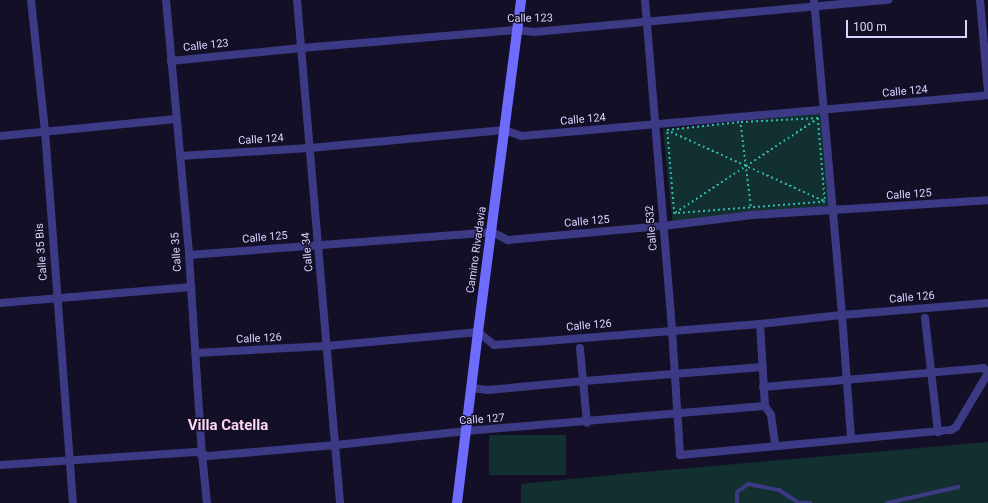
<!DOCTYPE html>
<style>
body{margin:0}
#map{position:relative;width:988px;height:503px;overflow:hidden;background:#130f26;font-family:Roboto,sans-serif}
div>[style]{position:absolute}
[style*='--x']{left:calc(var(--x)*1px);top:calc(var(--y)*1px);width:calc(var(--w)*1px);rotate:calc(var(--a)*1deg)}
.green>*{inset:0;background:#12302f;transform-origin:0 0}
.path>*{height:1.5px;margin-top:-0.75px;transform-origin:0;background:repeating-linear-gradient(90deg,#2fb8b0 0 2px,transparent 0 5px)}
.lane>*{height:4px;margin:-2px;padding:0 2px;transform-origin:2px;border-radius:2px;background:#3d3a85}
.street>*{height:8px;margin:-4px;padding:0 4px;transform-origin:4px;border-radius:4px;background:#3d3a85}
.secondary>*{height:10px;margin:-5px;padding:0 5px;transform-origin:5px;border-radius:5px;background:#6f6bff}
span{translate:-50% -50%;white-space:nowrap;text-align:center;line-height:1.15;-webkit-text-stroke:3px #130f26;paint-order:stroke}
.street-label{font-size:11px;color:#d9d4ff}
.district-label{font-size:15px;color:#ffd6f0;font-weight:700}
.scale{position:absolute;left:846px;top:20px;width:121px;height:18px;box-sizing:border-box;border:2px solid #d9d4ff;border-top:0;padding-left:5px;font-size:12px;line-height:14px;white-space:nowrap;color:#d9d4ff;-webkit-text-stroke:3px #130f26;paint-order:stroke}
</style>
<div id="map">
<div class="green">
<div style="left:821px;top:113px;width:98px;height:159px;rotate:84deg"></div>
<div style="left:566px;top:435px;width:40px;height:77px;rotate:90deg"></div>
<div style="clip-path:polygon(988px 442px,988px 503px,521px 503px,521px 484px,632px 473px)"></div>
</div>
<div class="path">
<div style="--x:818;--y:118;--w:84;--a:85.2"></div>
<div style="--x:825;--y:202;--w:151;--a:175.5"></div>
<div style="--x:674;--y:214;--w:84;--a:-94.8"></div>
<div style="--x:667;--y:130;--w:74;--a:-6.2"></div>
<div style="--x:741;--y:122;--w:77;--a:-3"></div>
<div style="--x:741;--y:125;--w:83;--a:83"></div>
<div style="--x:671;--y:132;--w:168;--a:24.3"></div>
<div style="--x:675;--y:213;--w:170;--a:-33.5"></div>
</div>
<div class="lane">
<div style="--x:737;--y:503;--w:11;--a:-90"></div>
<div style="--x:737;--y:492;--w:14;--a:-36"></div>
<div style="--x:748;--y:484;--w:32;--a:11"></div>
<div style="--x:779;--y:490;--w:24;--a:33"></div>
<div style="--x:799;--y:503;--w:11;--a:0"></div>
<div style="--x:887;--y:503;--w:73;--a:-12.7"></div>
</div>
<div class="street">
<div style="--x:31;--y:0;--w:132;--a:83.9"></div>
<div style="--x:45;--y:131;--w:373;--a:85.7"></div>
<div style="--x:166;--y:0;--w:256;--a:84.8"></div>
<div style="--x:189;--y:255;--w:199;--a:86.3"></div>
<div style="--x:202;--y:454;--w:49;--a:84.2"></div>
<div style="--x:297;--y:0;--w:505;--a:85.11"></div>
<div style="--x:645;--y:0;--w:331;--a:85.3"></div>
<div style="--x:672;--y:330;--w:125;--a:86.3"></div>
<div style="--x:680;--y:455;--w:272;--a:-5.3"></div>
<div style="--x:951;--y:430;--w:6;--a:-31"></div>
<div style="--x:956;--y:427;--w:63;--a:-59.3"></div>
<div style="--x:814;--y:0;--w:316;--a:84.9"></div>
<div style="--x:842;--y:315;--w:124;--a:85.8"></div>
<div style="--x:980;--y:0;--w:91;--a:85"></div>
<div style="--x:171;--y:61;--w:131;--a:-5.7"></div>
<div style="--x:301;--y:48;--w:217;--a:-4.8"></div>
<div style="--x:517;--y:30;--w:17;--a:7"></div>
<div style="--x:534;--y:32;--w:356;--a:-5.2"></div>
<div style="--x:0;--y:136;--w:177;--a:-5.5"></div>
<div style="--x:180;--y:156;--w:130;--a:-3.5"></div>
<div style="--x:310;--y:148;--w:195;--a:-5.3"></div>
<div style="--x:504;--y:130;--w:18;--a:19"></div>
<div style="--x:521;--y:136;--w:469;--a:-5"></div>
<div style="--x:189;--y:255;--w:304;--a:-4.3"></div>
<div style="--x:492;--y:232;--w:18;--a:27"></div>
<div style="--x:508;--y:240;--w:156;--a:-5.2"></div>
<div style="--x:663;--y:226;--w:90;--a:-7"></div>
<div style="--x:752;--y:215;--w:236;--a:-3.6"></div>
<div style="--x:0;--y:303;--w:192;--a:-4.8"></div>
<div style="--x:925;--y:318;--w:115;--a:83.5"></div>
<div style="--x:760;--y:324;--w:82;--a:86.5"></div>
<div style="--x:765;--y:406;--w:11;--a:56"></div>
<div style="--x:771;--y:415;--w:30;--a:82"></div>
<div style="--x:580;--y:348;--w:75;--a:84.7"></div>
<div style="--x:196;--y:353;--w:131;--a:-3.1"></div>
<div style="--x:327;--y:346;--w:152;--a:-5.3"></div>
<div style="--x:478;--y:332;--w:21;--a:39"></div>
<div style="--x:494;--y:345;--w:267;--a:-4.5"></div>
<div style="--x:760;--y:324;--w:82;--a:-6.3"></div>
<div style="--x:842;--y:315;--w:146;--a:-4.7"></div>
<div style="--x:763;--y:387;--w:221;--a:-4.9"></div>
<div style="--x:983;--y:368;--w:6;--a:31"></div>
<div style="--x:472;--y:388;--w:16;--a:7"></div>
<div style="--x:488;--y:390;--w:96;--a:-5.4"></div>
<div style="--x:584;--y:381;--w:179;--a:-4.5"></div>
<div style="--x:0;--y:465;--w:196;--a:-3.8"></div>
<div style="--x:196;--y:452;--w:13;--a:18"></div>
<div style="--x:208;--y:456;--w:128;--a:-4.9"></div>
<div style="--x:336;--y:445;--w:131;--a:-6.1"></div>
<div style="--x:466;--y:431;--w:300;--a:-4.8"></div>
</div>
<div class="secondary">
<div style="--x:457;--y:503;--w:172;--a:-83"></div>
<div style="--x:478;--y:332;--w:335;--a:-82.6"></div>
</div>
<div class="street-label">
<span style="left:530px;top:19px;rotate:-1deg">Calle 123</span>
<span style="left:206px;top:46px;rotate:-6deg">Calle 123</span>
<span style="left:905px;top:92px;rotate:-5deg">Calle 124</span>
<span style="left:583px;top:120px;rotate:-5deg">Calle 124</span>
<span style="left:261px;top:140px;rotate:-4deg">Calle 124</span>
<span style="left:909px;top:195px;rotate:-4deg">Calle 125</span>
<span style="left:587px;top:222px;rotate:-5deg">Calle 125</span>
<span style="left:652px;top:228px;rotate:-95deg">Calle 532</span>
<span style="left:265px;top:238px;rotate:-5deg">Calle 125</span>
<span style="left:477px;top:250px;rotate:-82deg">Camino Rivadavia</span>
<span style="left:42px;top:252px;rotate:-94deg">Calle 35 Bis</span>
<span style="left:177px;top:252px;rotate:-94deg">Calle 35</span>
<span style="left:308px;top:252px;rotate:-95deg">Calle 34</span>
<span style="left:912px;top:298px;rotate:-5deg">Calle 126</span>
<span style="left:589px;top:326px;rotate:-5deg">Calle 126</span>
<span style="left:259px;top:339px;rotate:-3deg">Calle 126</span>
<span style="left:482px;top:420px;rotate:-4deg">Calle 127</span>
</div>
<div class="district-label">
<span style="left:228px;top:426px">Villa Catella</span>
</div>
<div class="scale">100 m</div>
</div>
